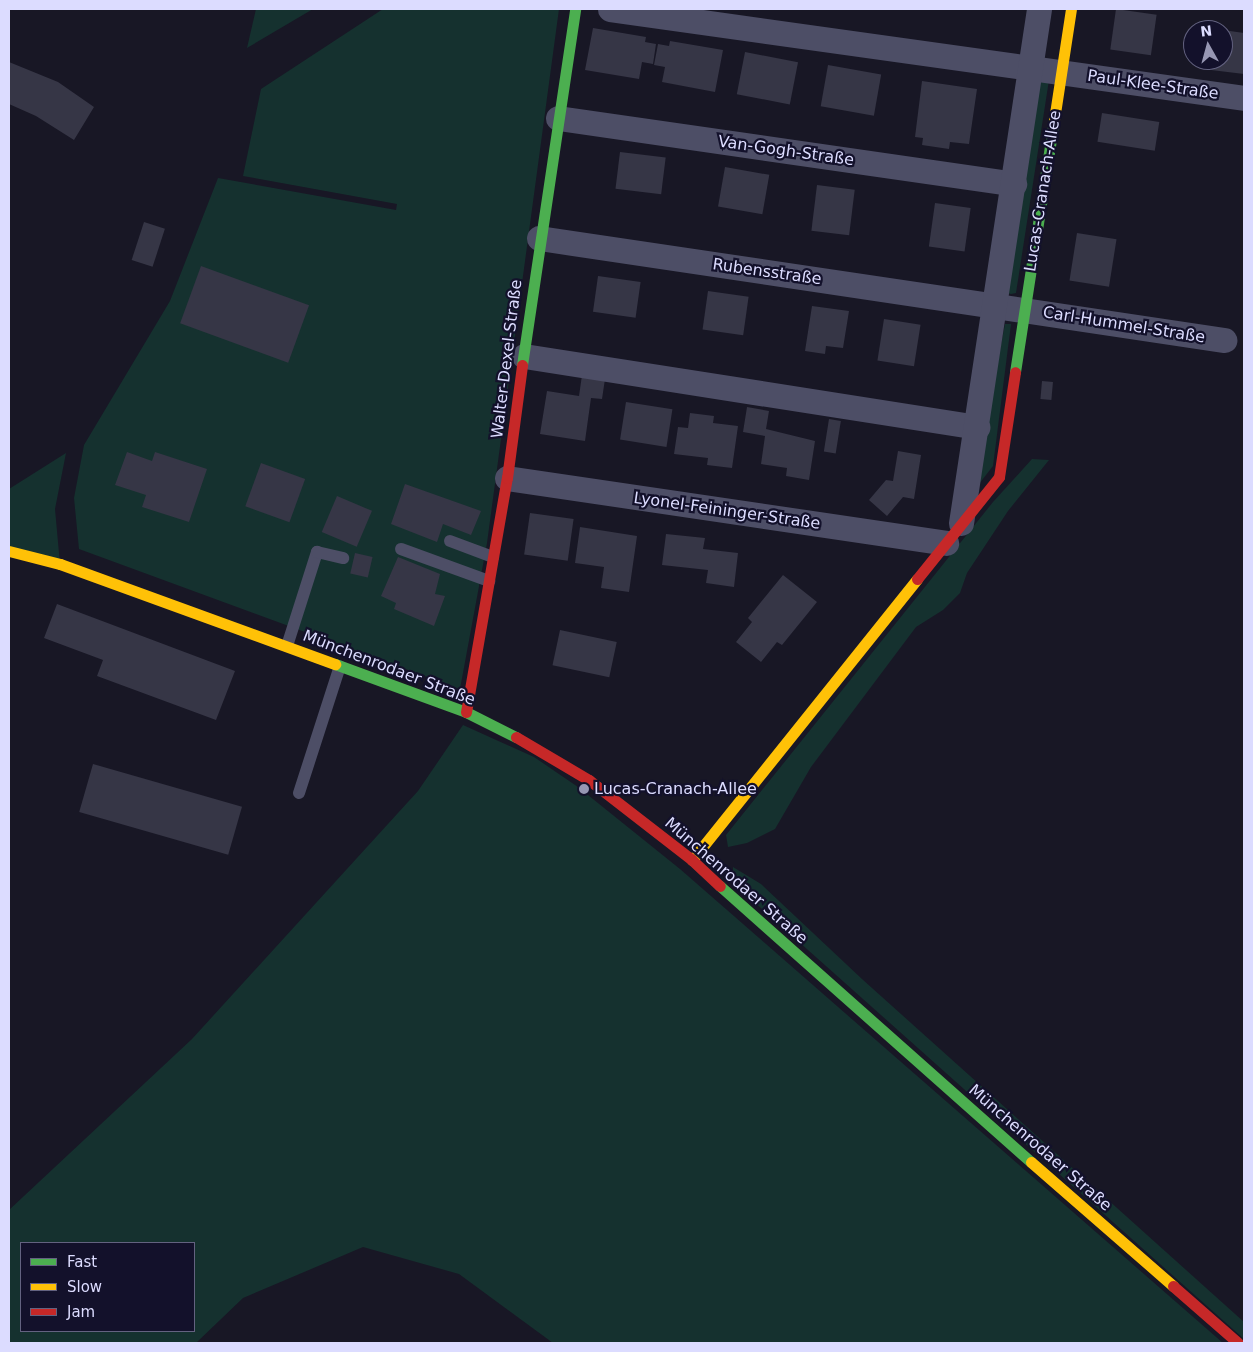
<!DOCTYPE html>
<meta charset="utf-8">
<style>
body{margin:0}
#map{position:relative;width:1253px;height:1352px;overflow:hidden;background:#181725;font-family:"DejaVu Sans",sans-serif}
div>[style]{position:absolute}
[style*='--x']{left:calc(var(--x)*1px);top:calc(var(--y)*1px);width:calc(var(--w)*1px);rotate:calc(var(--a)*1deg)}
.green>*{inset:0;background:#15312f}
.building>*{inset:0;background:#363646;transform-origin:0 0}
.lane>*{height:12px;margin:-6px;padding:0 6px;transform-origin:6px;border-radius:6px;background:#4d4e66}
.street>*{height:25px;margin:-12.5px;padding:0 12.5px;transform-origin:12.5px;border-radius:12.5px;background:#4d4e66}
.fast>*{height:11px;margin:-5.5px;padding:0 5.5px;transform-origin:5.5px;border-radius:5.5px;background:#4caf50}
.slow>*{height:11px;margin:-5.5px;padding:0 5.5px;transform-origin:5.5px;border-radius:5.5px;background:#ffc107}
.jam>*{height:11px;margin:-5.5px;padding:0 5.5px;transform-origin:5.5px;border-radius:5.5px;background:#c62828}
.dots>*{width:14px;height:14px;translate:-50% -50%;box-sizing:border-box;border:2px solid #13112b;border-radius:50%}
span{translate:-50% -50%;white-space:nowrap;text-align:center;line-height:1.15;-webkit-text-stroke:4.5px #13112b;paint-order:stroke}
.street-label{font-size:16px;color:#dcdcff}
.poi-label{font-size:16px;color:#dcdcff}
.left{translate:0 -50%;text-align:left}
.frame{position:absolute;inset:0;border:10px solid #dcdcff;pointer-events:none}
.legend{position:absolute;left:20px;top:1242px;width:175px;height:90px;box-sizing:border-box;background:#13112b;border:1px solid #636280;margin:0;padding:6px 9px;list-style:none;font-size:15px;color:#dcdcff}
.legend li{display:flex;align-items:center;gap:10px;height:25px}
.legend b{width:25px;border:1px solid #636280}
.north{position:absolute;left:1183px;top:20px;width:50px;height:50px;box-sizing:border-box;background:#13112b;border:1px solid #636280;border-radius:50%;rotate:353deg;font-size:14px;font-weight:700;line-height:20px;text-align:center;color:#dcdcff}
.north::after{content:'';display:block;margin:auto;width:18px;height:22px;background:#9797b3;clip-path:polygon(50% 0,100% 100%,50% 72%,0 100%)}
</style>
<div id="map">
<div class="green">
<div style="clip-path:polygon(256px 9px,313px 9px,247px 48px)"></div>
<div style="clip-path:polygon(383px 9px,559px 9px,487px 543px,460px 689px,79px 549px,74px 498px,84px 445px,170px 301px,218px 178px,396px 210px,397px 204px,243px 176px,261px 89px)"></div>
<div style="clip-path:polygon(1043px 80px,1049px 80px,1016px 293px,1011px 294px,1006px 293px,1038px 83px)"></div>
<div style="clip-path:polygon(1005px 324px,1011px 324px,993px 466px,972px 493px)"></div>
<div style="clip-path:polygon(66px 453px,55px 509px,60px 564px,9px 551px,9px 489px)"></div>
<div style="clip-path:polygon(1032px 459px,1049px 460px,1008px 511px,967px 573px,960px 593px,943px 610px,916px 627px,811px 767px,775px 829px,747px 843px,728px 847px,726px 835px,993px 502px)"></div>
<div style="clip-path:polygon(evenodd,463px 725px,534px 757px,578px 787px,680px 869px,1223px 1343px,553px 1343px,459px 1274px,363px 1247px,243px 1298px,196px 1343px,9px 1343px,9px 1210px,192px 1039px,418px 791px,463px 725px,21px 1243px,194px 1243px,194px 1331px,21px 1331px,21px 1243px)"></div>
<div style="clip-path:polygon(733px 867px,761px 884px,862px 979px,1244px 1322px,1244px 1339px,733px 883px)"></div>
</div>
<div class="building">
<div style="left:1116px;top:9px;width:41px;height:41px;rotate:8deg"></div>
<div style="clip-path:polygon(593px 28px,646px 37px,645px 42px,656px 44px,653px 64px,642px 62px,639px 79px,585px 70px)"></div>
<div style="clip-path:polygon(1223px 30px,1244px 33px,1244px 74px,1211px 70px,1213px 60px,1223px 60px)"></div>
<div style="clip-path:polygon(670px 41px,723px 50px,715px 92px,662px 82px,665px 67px,654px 65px,658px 44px,669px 46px)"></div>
<div style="left:745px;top:52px;width:54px;height:43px;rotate:11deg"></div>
<div style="clip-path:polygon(9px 62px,58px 82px,94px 107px,74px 140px,36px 116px,9px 104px)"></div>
<div style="left:828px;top:65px;width:54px;height:42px;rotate:10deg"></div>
<div style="clip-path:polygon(922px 81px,977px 89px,969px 144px,950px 142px,949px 149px,922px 145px,923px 138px,915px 137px)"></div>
<div style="left:1102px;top:113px;width:58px;height:29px;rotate:9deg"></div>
<div style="left:620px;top:152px;width:46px;height:37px;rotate:7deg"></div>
<div style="left:725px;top:167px;width:45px;height:40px;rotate:10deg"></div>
<div style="left:817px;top:185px;width:38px;height:46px;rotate:7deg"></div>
<div style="left:935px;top:203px;width:36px;height:44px;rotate:8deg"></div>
<div style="left:144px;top:222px;width:22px;height:40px;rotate:18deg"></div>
<div style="left:1077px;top:233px;width:40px;height:48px;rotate:9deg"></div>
<div style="left:201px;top:266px;width:115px;height:61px;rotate:20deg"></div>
<div style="left:598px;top:276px;width:43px;height:36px;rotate:8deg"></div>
<div style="left:708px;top:291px;width:41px;height:39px;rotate:8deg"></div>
<div style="clip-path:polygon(812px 306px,849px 311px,843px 348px,826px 346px,825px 354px,805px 351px)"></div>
<div style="left:884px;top:319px;width:37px;height:42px;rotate:9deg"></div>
<div style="clip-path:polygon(582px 375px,605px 379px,602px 399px,591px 398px,585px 441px,540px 434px,547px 391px,579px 396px)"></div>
<div style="left:1042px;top:381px;width:11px;height:18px;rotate:5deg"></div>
<div style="left:626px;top:402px;width:47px;height:38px;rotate:9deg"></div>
<div style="clip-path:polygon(747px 407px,769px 411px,766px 429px,815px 441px,809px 480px,786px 476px,787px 468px,761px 464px,765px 436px,743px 432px)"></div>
<div style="clip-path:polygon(690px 413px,714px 416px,713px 423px,738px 426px,732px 468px,707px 465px,708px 458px,674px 454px,678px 427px,688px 428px)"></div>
<div style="left:829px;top:419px;width:12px;height:33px;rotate:9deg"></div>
<div style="clip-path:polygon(898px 451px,921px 455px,914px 499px,903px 497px,887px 516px,869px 500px,886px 480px,893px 481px)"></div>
<div style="clip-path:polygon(127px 452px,152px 461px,155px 452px,207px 469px,189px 522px,142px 507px,146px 495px,115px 485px)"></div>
<div style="left:261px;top:463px;width:47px;height:46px;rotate:20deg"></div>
<div style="clip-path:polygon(405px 484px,481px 511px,471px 535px,443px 524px,437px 542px,391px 524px)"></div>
<div style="left:337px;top:496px;width:38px;height:39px;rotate:23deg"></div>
<div style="left:530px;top:513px;width:44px;height:42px;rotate:8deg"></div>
<div style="clip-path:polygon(580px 527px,637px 536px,629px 592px,601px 588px,604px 567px,575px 563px)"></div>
<div style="clip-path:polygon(666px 534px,705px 538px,703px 549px,738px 553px,734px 587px,706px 583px,708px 570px,662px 565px)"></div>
<div style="left:355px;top:553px;width:18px;height:21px;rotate:13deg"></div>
<div style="clip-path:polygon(398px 557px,440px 574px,435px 594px,445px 596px,434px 626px,394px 609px,396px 603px,381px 596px)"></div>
<div style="clip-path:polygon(783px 575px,817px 602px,782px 645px,777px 642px,761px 662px,736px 642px,752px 622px,748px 618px)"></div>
<div style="clip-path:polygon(57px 604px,235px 671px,216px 720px,97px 676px,103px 660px,44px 638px)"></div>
<div style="left:560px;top:630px;width:58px;height:36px;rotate:12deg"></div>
<div style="left:93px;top:764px;width:155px;height:50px;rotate:16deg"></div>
</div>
<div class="lane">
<div style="--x:450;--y:541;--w:46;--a:20.4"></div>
<div style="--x:401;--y:549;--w:94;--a:20"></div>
<div style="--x:287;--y:646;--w:99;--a:-72.3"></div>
<div style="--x:317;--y:552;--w:27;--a:13"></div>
<div style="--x:299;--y:793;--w:133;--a:-72.1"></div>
</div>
<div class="street">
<div style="--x:610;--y:9;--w:640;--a:7.99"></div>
<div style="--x:558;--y:118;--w:461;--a:8.2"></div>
<div style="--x:539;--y:238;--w:693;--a:8.47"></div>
<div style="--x:524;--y:356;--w:459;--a:8.9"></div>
<div style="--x:507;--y:478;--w:444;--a:8.4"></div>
<div style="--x:961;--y:523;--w:520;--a:-81.37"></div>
</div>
<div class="fast">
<div style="--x:522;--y:365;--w:360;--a:-81.5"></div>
<div style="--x:1015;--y:372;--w:255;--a:-81.2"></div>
<div style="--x:335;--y:664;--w:140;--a:20.1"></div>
<div style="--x:466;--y:712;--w:56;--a:26.6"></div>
<div style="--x:720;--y:886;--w:416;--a:41.6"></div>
</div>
<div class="slow">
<div style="--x:1054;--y:120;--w:112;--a:-81.3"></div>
<div style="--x:9;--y:551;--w:53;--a:14.3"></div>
<div style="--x:60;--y:564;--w:293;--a:20"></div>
<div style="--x:692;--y:860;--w:360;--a:-51.3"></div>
<div style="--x:1031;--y:1162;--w:189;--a:41.1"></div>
</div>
<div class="jam">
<div style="--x:917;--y:579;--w:131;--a:-51.2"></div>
<div style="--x:999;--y:477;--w:106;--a:-81.3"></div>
<div style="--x:466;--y:712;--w:238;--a:-80.1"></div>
<div style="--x:507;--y:478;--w:114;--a:-82.4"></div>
<div style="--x:516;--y:737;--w:85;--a:30.5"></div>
<div style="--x:589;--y:780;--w:130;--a:37.8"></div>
<div style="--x:692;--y:860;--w:38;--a:43"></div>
<div style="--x:1173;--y:1286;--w:86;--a:41.2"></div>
</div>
<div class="dots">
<div style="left:584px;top:789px;background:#9797b3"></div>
</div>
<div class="street-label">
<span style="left:1153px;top:85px;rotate:8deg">Paul-Klee-Straße</span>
<span style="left:786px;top:151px;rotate:8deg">Van-Gogh-Straße</span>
<span style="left:1043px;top:191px;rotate:-81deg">Lucas-Cranach-Allee</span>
<span style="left:767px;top:272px;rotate:8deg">Rubensstraße</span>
<span style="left:1124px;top:325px;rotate:9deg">Carl-Hummel-Straße</span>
<span style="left:507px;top:359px;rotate:-83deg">Walter-Dexel-Straße</span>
<span style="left:727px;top:511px;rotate:8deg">Lyonel-Feininger-Straße</span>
<span style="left:389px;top:668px;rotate:21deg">Münchenrodaer Straße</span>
<span style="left:736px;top:881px;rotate:41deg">Münchenrodaer Straße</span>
<span style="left:1040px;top:1148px;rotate:41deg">Münchenrodaer Straße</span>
</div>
<div class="poi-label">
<span class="left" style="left:594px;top:789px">Lucas-Cranach-Allee</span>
</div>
<div class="frame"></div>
<ul class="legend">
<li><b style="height:6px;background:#4caf50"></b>Fast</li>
<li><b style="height:6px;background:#ffc107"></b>Slow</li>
<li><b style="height:6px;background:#c62828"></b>Jam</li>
</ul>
<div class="north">N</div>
</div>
